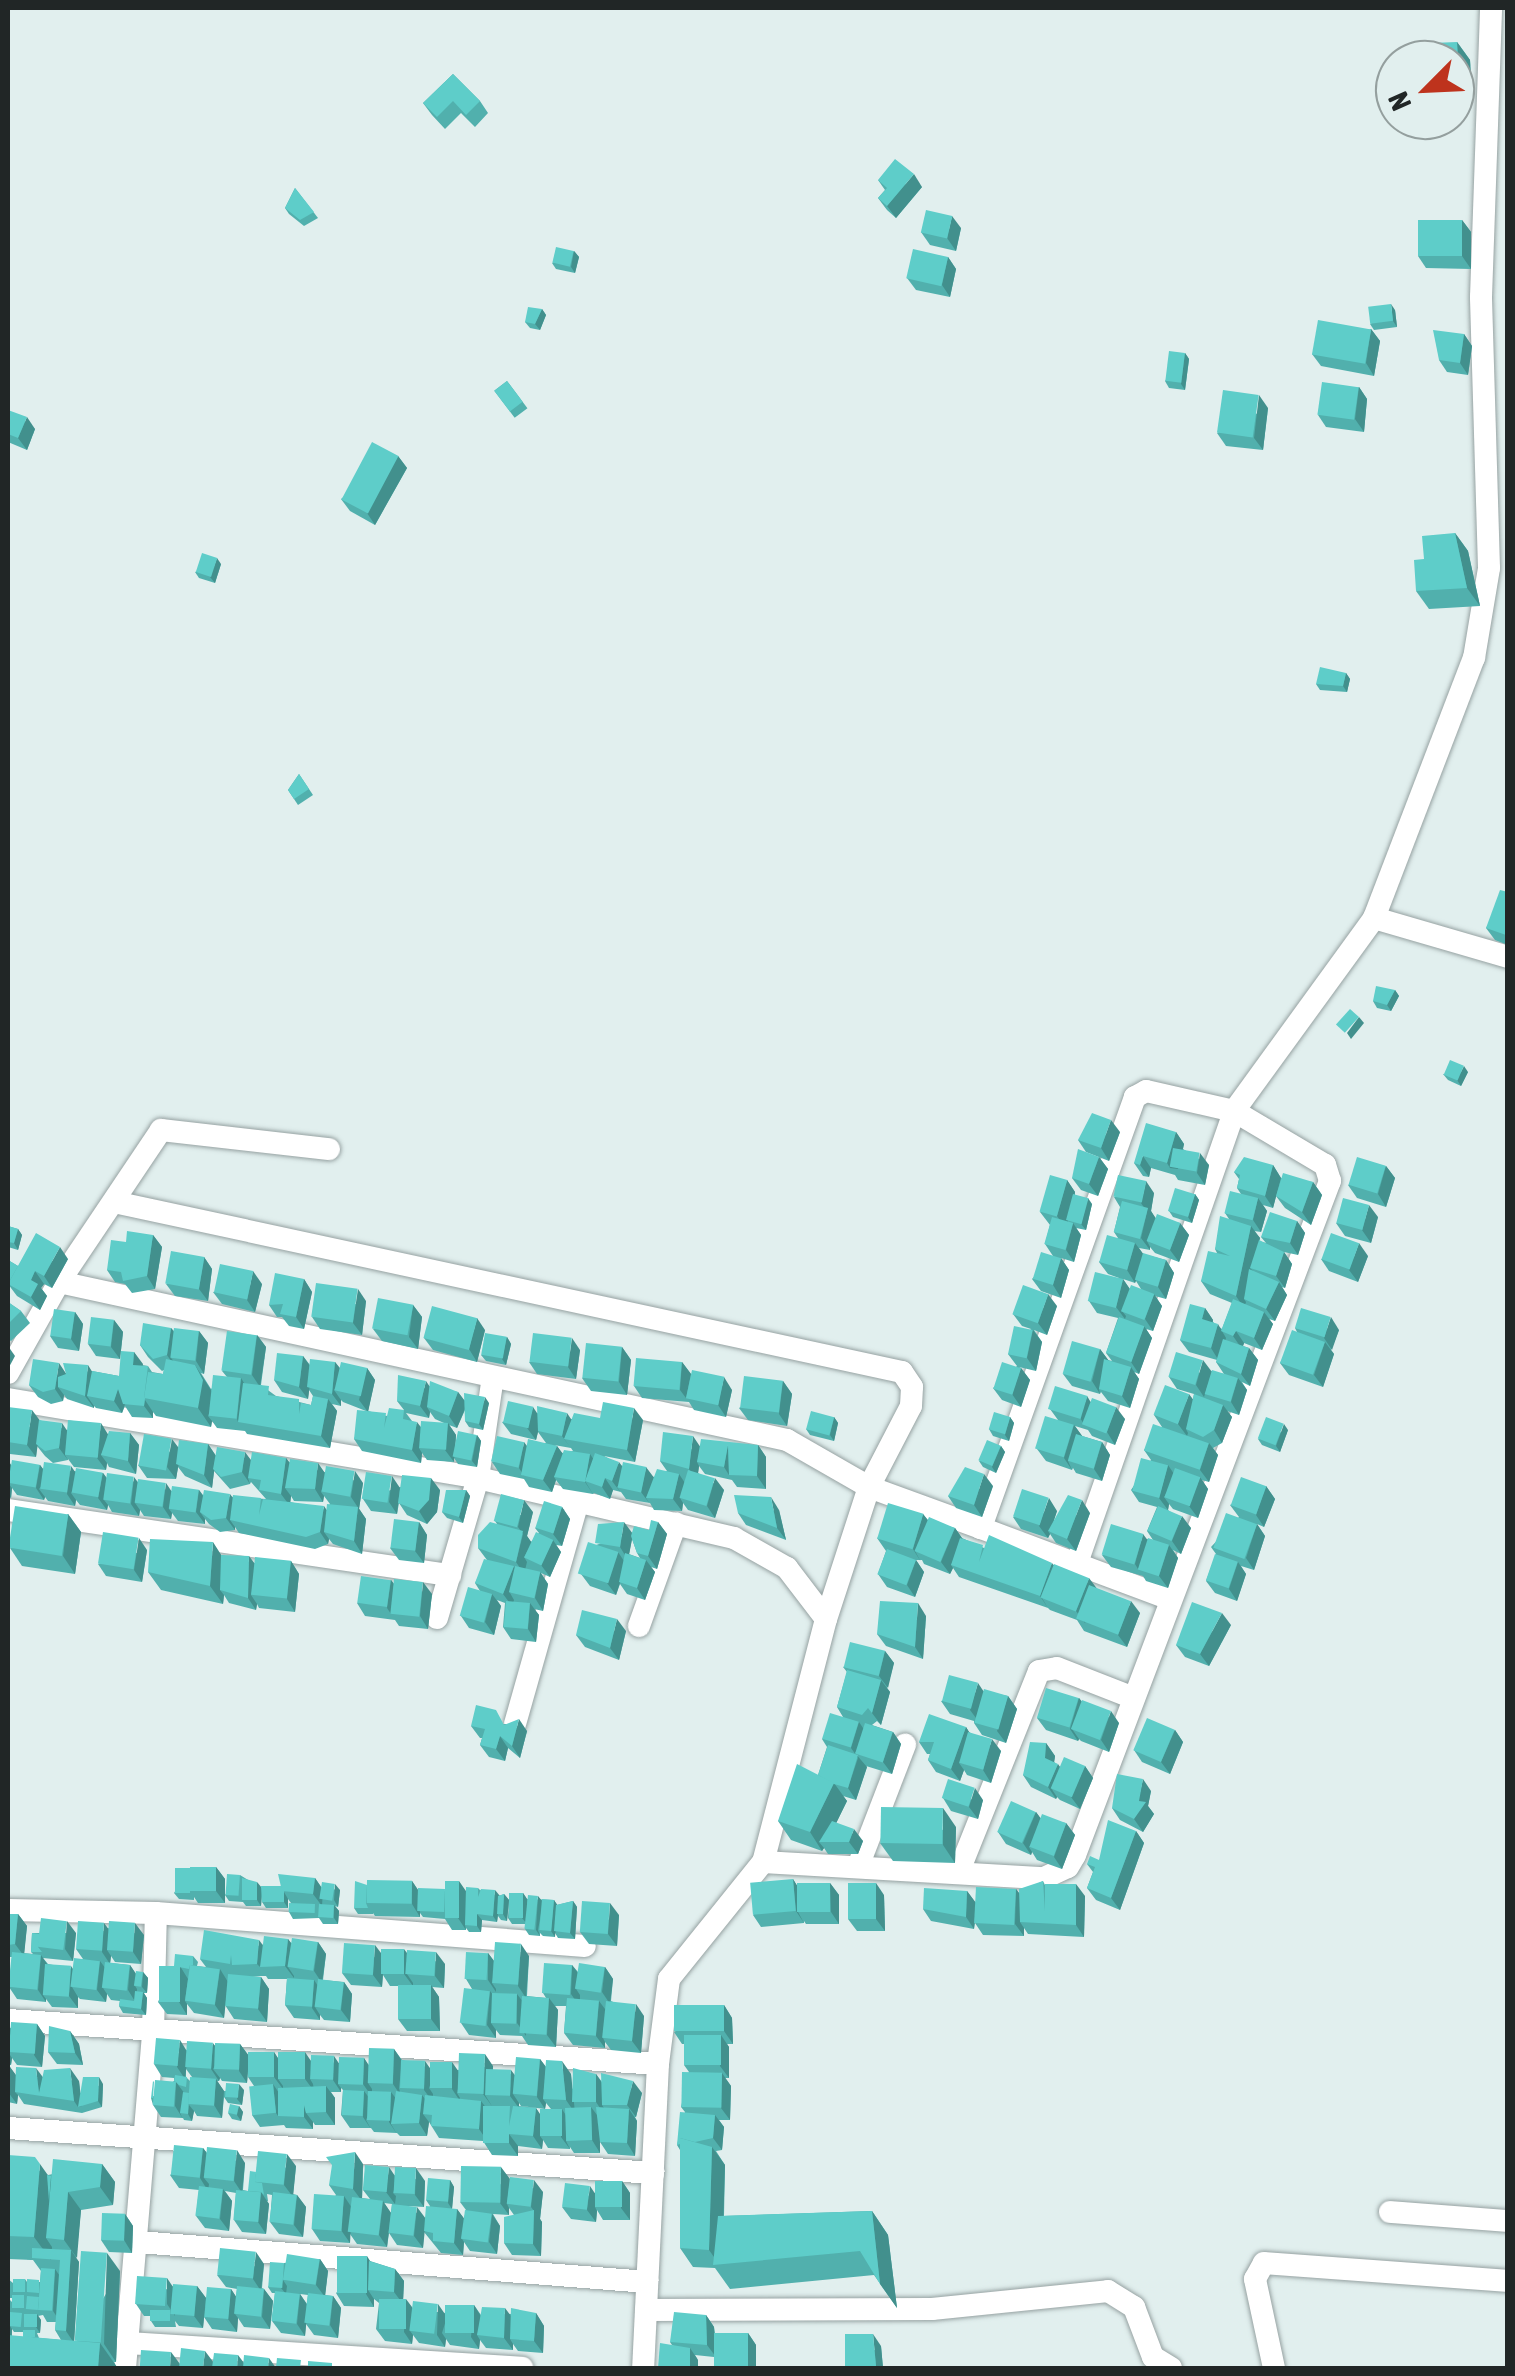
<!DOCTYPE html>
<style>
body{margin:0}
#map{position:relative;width:1515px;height:2376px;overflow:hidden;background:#e1efee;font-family:"Asap Condensed",sans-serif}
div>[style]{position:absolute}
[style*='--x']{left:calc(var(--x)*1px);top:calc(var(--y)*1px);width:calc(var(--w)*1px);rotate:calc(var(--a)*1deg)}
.roads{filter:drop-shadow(0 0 2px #96a2a2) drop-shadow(0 0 2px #96a2a2)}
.minor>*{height:22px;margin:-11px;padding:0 11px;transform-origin:11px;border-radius:11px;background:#fff}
.wall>*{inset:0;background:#51b0ad;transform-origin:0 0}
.shaded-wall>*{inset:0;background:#42908d}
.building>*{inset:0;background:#5ecdc9;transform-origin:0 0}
span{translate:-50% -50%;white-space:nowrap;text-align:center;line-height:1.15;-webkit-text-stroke:9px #e1efee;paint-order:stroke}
.frame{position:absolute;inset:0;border:10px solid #212626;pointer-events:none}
.north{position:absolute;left:1375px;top:40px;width:100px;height:100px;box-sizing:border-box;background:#e1efee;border:2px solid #949f9e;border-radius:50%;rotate:246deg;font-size:28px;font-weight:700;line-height:40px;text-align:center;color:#212626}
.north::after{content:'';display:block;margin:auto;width:35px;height:45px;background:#be331d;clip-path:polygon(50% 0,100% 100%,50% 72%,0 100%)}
</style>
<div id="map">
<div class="roads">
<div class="minor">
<div style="--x:1374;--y:918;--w:140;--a:16.2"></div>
<div style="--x:114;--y:1202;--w:806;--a:12.17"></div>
<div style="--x:902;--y:1372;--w:18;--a:56"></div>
<div style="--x:912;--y:1387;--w:19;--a:93"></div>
<div style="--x:911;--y:1406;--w:91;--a:117.4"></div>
<div style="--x:869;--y:1487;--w:139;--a:108"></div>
<div style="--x:59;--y:1282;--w:745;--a:12.25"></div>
<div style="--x:787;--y:1440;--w:95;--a:29.8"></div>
<div style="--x:869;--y:1487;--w:119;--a:20.1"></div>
<div style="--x:8;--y:1373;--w:104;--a:-60.7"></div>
<div style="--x:59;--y:1282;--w:183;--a:-56.1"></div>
<div style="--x:161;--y:1130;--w:169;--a:6.5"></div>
<div style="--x:8;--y:1399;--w:477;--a:9.5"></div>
<div style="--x:478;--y:1478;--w:263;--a:13.2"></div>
<div style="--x:734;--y:1538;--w:61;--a:29.5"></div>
<div style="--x:787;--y:1568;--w:64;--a:52.6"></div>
<div style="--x:826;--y:1619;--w:251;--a:104.5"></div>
<div style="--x:763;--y:1862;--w:150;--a:128.8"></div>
<div style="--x:669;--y:1979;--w:86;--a:97.4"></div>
<div style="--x:658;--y:2064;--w:304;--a:92.8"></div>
<div style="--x:8;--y:1510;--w:447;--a:8.4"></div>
<div style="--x:1077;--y:1563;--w:478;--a:-70.8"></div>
<div style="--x:1234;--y:1111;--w:238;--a:-54"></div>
<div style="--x:1374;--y:918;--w:279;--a:-69"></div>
<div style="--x:1474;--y:658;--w:91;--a:-80.5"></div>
<div style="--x:1489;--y:568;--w:271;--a:-91.7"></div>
<div style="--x:1481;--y:297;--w:289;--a:-88"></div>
<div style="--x:437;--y:1618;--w:146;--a:-73.7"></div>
<div style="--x:478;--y:1478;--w:102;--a:-81.6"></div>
<div style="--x:639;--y:1626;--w:109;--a:-70.2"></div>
<div style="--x:515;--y:1724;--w:231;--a:-74.2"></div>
<div style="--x:763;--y:1862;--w:281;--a:3.3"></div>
<div style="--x:1044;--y:1878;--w:26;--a:-25"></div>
<div style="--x:1068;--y:1867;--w:14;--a:-60"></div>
<div style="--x:1075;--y:1855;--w:721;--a:-69.28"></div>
<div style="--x:1330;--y:1181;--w:17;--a:-107"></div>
<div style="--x:1325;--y:1165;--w:106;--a:-149.3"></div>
<div style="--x:1234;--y:1111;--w:90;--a:-167.2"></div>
<div style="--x:1146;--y:1091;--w:13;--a:151"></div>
<div style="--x:1135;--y:1097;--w:458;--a:109.7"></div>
<div style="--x:981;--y:1528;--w:202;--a:20.6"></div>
<div style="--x:859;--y:1864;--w:128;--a:-68.9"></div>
<div style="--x:959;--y:1871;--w:215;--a:-68.2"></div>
<div style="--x:1039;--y:1671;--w:18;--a:-9"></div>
<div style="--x:1057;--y:1668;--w:79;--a:21.4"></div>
<div style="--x:8;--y:1910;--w:148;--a:1.2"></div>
<div style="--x:156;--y:1913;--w:430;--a:4.4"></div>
<div style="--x:8;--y:2020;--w:651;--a:3.87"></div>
<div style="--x:8;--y:2128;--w:647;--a:3.99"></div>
<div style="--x:1390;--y:2212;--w:118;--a:4.4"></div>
<div style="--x:138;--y:2242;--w:511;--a:4.49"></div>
<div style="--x:646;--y:2310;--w:286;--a:-0.2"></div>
<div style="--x:932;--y:2309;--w:177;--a:-5.8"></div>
<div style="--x:1108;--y:2291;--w:31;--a:32"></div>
<div style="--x:1134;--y:2307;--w:53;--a:69.2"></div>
<div style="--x:1153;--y:2357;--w:21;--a:31"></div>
<div style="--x:127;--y:2343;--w:396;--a:3.6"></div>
<div style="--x:125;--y:2368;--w:337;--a:-85.2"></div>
<div style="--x:153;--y:2032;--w:119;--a:-88.6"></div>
<div style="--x:1274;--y:2368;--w:91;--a:-102.1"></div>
<div style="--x:1255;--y:2279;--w:18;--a:-61"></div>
<div style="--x:1264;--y:2263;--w:245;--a:4.2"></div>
</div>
</div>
<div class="wall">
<div style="clip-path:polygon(1457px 42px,1470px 60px,1472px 95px,1455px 96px)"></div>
<div style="clip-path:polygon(1395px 67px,1395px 91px,1387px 91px,1383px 85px)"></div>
<div style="clip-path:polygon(453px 74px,480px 101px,488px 113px,475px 127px,461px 113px,445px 129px,432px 115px,423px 103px)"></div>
<div style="clip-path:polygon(878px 180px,922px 187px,896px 218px,887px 210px,878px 198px,885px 190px)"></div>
<div style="clip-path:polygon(295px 188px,318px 218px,304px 226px,289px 214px,285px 208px)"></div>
<div style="clip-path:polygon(1462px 220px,1471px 232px,1471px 269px,1426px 268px,1418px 256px)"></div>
<div style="clip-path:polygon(961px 228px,956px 251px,930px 245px,921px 232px)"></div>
<div style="clip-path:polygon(574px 251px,579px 257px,575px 273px,556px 269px,552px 263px)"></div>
<div style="clip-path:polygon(948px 257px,956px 269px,950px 297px,916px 290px,907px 278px)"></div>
<div style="clip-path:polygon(542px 309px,546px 315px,540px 330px,530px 328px,525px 322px)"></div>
<div style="clip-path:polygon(1395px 310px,1397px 327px,1374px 330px,1370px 324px)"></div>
<div style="clip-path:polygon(1371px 329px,1380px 341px,1374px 376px,1321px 366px,1312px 354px)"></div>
<div style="clip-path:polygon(1464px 334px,1472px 346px,1468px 375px,1447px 372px,1439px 360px)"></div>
<div style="clip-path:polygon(1185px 353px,1189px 359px,1185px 390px,1169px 388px,1165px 381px)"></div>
<div style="left:507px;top:381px;width:34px;height:16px;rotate:53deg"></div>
<div style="clip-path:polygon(1359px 387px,1367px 399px,1364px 432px,1326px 427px,1318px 415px)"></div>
<div style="clip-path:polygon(1268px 408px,1263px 450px,1226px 446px,1217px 433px)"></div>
<div style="clip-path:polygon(8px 410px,35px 429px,27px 450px,8px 442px)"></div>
<div style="clip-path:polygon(398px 456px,407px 468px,375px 525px,350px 511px,341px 499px)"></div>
<div style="clip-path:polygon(1455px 533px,1468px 551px,1480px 606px,1429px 609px,1416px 591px,1424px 559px)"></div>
<div style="clip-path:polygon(221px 564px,215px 583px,199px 578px,195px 572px)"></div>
<div style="clip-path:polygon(1346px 673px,1350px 679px,1347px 692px,1320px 690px,1316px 684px)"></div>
<div style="clip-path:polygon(299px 774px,313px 795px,298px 805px,288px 790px)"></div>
<div style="clip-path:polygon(1508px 892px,1508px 945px,1495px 940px,1486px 928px)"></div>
<div style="clip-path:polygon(1395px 990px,1399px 996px,1391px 1011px,1377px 1008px,1373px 1001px)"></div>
<div style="clip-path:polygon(1468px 1072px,1461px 1086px,1448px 1080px,1443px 1074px)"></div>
<div style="clip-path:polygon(1120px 1132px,1109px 1161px,1086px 1152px,1078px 1140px)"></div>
<div style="clip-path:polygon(1176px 1132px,1184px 1144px,1183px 1149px,1209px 1165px,1205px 1185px,1178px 1180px,1175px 1175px,1151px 1168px,1149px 1177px,1143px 1176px,1134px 1163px)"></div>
<div style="clip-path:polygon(1099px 1157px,1108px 1169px,1098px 1196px,1081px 1190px,1072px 1178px)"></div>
<div style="clip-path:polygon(1273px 1165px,1281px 1178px,1313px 1182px,1322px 1195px,1311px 1225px,1285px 1208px,1276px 1196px,1273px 1208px,1263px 1205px,1267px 1211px,1261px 1232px,1254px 1231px,1260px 1238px,1259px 1241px,1266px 1243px,1261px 1237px,1297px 1221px,1305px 1233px,1298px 1255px,1284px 1252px,1292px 1264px,1285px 1288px,1282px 1287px,1287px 1295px,1275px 1321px,1269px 1319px,1273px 1324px,1262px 1350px,1244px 1343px,1243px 1346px,1249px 1348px,1258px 1360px,1250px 1386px,1242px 1382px,1247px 1390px,1239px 1415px,1227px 1411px,1232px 1417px,1222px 1443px,1213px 1448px,1218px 1455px,1209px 1482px,1202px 1480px,1208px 1489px,1198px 1518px,1173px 1509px,1169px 1504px,1168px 1510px,1191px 1528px,1181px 1554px,1173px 1550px,1178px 1558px,1168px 1588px,1146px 1581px,1143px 1576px,1111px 1567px,1102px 1555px,1147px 1539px,1153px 1540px,1147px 1531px,1157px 1507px,1139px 1502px,1131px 1490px,1151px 1460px,1144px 1450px,1162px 1427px,1154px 1415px,1193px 1399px,1194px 1394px,1177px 1389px,1169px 1377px,1211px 1371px,1224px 1374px,1216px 1362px,1217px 1360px,1189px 1352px,1180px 1340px,1205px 1308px,1213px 1320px,1213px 1322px,1222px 1329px,1232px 1303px,1210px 1294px,1201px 1281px,1217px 1253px,1215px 1249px,1229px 1219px,1225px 1213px,1241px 1194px,1237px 1188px,1239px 1179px,1234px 1172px)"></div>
<div style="clip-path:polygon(1386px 1166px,1395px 1178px,1386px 1207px,1357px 1198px,1348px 1185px)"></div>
<div style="clip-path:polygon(1067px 1180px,1075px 1192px,1075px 1195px,1092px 1204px,1086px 1230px,1076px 1228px,1081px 1235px,1074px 1262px,1061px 1258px,1069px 1270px,1061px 1298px,1041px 1291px,1032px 1279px,1053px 1256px,1045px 1244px,1050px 1225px,1040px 1212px)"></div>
<div style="clip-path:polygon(evenodd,1154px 1193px,1151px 1211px,1155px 1218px,1180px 1223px,1189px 1235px,1179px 1262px,1155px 1253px,1150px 1247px,1150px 1250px,1139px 1248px,1143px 1254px,1166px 1260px,1174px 1273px,1166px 1299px,1155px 1296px,1162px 1306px,1153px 1331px,1146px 1329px,1152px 1338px,1139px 1374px,1134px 1372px,1139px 1379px,1130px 1408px,1108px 1401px,1101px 1392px,1100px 1394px,1072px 1386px,1063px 1374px,1100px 1349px,1108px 1360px,1112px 1361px,1106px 1353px,1118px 1318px,1097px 1313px,1089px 1301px,1119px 1278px,1108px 1274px,1099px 1262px,1118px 1238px,1114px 1232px,1120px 1207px,1114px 1197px,1154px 1193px,1123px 1279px,1135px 1283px,1136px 1281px,1141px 1289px,1130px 1289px,1123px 1279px)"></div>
<div style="clip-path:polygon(1195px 1194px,1199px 1200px,1192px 1223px,1173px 1217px,1169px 1211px)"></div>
<div style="clip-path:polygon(1378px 1217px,1371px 1243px,1345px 1236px,1336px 1223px)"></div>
<div style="clip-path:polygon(8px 1226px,18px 1229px,22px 1235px,18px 1250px,8px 1247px)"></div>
<div style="clip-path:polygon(153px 1235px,162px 1247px,155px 1289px,132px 1293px,125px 1284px,115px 1282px,107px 1270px,126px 1242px)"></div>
<div style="clip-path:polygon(1368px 1256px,1358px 1282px,1329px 1271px,1321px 1259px)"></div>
<div style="clip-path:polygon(204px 1257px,212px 1269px,208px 1301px,175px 1296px,166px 1284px)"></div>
<div style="clip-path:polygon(68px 1259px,52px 1288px,44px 1284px,41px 1288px,47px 1296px,40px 1310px,17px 1296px,8px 1284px,8px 1260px,18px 1266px)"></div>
<div style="clip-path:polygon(304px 1279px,312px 1292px,304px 1329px,289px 1326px,282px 1317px,277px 1317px,269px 1305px)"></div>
<div style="clip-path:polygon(262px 1284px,255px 1312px,222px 1304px,213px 1292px)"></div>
<div style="clip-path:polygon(366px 1301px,362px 1335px,320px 1329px,312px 1317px)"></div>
<div style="clip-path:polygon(8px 1302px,21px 1311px,30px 1323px,11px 1341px,8px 1339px)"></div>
<div style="clip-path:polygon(413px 1305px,422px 1317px,418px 1349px,382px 1341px,373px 1329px)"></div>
<div style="clip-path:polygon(1057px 1306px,1047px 1335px,1034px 1330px,1042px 1342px,1036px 1371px,1019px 1367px,1021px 1368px,1030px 1380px,1021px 1407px,1002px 1400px,993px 1388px,1017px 1366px,1008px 1354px,1031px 1329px,1022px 1326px,1013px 1314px)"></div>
<div style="clip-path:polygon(75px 1312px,83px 1324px,79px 1351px,58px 1348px,50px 1336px)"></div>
<div style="clip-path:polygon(114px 1320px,123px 1332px,120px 1359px,96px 1356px,88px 1344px)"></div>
<div style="clip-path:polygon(evenodd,171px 1328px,174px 1331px,199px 1331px,208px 1343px,204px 1374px,201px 1373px,211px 1389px,227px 1377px,222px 1371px,257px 1335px,266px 1347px,261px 1385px,276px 1396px,311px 1405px,313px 1396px,309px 1390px,308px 1399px,282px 1392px,274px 1380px,303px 1356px,310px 1365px,335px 1362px,340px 1368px,367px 1368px,375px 1380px,368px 1411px,387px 1416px,404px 1410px,397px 1401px,429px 1386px,458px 1392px,464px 1400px,489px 1403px,483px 1430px,469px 1427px,465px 1421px,465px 1410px,457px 1428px,449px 1425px,456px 1435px,455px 1453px,477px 1435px,481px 1441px,477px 1467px,458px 1464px,454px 1458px,454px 1462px,427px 1460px,422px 1453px,421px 1463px,362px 1451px,354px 1439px,366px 1411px,343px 1402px,341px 1400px,341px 1406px,332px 1404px,337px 1411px,330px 1448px,247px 1434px,245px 1431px,217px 1428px,212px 1421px,211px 1427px,156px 1416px,153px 1412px,153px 1418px,132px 1417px,125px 1406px,122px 1413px,96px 1408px,94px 1406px,94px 1408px,67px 1399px,64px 1395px,63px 1401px,51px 1404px,38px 1397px,29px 1385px,66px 1374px,92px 1371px,119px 1376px,134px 1352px,142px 1365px,148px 1366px,152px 1372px,163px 1374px,164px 1370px,162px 1371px,148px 1357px,140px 1345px,171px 1328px,430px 1412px,435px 1419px,444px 1423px,421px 1427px,412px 1421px,406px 1413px,429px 1418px,430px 1412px)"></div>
<div style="clip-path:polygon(1295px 1328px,1339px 1330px,1331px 1350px,1334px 1354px,1323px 1387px,1289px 1375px,1280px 1363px,1297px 1332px)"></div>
<div style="clip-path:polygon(485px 1330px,477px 1362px,433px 1350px,424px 1338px)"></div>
<div style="clip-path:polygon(507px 1337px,511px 1344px,506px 1365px,486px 1361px,481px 1355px)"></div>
<div style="clip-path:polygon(622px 1347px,631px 1360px,627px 1395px,591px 1391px,582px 1378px)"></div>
<div style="clip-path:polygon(580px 1350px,576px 1379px,537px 1374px,529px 1362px)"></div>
<div style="clip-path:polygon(682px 1362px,691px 1374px,732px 1390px,726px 1417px,694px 1410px,689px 1402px,642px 1398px,634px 1386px)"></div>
<div style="clip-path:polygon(783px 1381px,792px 1394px,787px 1426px,748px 1420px,739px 1408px)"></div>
<div style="clip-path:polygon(1091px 1402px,1125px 1419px,1115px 1445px,1092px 1436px,1088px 1430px,1075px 1426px,1082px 1436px,1102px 1442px,1110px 1455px,1102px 1481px,1076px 1473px,1073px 1468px,1072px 1470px,1046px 1461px,1037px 1449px,1058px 1420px,1050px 1409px)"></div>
<div style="clip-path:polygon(evenodd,537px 1413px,571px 1419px,643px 1420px,635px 1462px,604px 1456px,622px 1466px,654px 1477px,667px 1471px,660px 1461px,700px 1446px,758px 1445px,766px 1457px,766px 1489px,737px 1487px,732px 1480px,705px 1474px,699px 1466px,698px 1473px,724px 1490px,715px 1518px,688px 1510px,683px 1503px,682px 1511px,654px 1510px,650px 1503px,626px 1499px,621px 1492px,613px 1490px,610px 1499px,594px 1493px,593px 1494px,563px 1489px,556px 1480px,552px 1492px,529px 1487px,524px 1479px,500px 1474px,492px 1462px,527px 1446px,546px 1443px,538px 1432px,536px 1440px,511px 1434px,502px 1422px,537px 1413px,554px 1445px,571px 1448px,573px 1451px,562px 1453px,557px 1446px,554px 1445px)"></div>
<div style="clip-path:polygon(834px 1417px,838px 1423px,834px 1441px,810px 1435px,806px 1429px)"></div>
<div style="clip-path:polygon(1010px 1417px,1014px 1423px,1009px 1441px,993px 1436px,989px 1429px)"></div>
<div style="clip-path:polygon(39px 1420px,67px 1430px,108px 1434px,130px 1433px,139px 1445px,136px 1474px,109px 1467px,107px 1463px,106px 1470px,74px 1467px,68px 1459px,68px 1460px,53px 1463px,45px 1456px,37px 1446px,36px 1457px,10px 1454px,8px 1450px,8px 1442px)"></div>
<div style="clip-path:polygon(1288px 1430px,1280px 1452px,1262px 1445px,1258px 1439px)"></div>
<div style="clip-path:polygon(evenodd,208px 1444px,216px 1456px,250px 1460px,286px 1458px,289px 1462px,363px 1483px,359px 1509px,366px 1519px,362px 1554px,333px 1544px,329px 1539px,328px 1544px,315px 1549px,239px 1533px,235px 1527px,235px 1530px,220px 1532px,209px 1524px,205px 1519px,205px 1524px,178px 1521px,172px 1513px,171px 1519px,144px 1516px,140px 1510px,139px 1516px,112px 1512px,108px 1505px,107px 1510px,80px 1505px,76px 1500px,75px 1506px,48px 1501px,45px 1497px,44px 1500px,17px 1495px,12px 1488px,11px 1498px,8px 1497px,8px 1460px,11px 1466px,40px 1465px,43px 1469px,103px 1473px,107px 1478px,138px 1482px,171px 1491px,199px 1490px,203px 1495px,266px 1499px,251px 1482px,250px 1484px,230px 1489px,214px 1471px,212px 1488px,185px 1476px,178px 1467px,176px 1479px,147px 1478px,138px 1465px,178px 1448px,208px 1444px,291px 1496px,294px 1501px,323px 1502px,324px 1496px,330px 1504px,327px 1510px,290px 1502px,291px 1496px)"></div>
<div style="clip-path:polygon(1001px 1446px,1005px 1452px,996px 1473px,983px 1467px,979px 1461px)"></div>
<div style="clip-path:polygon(993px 1486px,982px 1517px,956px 1508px,948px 1496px)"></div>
<div style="clip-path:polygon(1266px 1486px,1275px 1499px,1264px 1527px,1257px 1524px,1265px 1536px,1254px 1570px,1241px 1566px,1246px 1574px,1237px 1601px,1215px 1593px,1206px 1581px,1216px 1554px,1211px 1547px,1239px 1517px,1230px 1505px)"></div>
<div style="clip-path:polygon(400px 1487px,440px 1490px,437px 1512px,427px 1524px,407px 1515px,399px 1503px,397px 1514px,371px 1511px,363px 1499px)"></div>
<div style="clip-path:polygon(466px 1490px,470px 1496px,463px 1523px,447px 1518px,442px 1512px)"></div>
<div style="clip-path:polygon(562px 1507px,570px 1519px,562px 1546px,556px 1545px,561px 1552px,550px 1577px,541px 1573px,548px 1584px,543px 1611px,534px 1609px,539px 1615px,536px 1642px,511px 1639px,503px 1627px,505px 1603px,497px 1600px,501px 1606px,494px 1635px,469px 1628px,461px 1616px,480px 1591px,475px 1583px,487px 1560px,478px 1548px,497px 1524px,495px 1521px,533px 1512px,527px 1536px,531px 1542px,539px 1533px,535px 1528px)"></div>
<div style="clip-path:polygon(779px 1510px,786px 1540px,746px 1525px,738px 1513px)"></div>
<div style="clip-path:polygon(1057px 1511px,1054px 1520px,1090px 1513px,1076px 1551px,1056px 1543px,1050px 1534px,1048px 1538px,1021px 1529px,1013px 1517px)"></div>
<div style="clip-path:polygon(68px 1514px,81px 1532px,75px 1574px,22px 1566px,10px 1548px)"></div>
<div style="clip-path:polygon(923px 1514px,928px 1520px,955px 1528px,962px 1538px,984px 1548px,1054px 1565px,1140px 1613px,1127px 1647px,1084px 1631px,1077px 1620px,1050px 1610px,1048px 1608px,959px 1577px,953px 1568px,950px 1574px,924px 1564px,922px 1560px,916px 1560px,924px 1572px,915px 1597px,887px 1587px,878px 1574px,886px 1551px,877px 1538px)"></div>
<div style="clip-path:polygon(419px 1522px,427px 1535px,424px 1563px,399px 1560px,390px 1548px)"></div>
<div style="clip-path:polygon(evenodd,658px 1522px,667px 1534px,657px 1569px,651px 1567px,655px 1572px,645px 1600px,627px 1594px,620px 1584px,616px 1595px,590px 1586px,581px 1574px,596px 1545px,632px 1533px,649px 1530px,658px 1522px,632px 1539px,637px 1553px,640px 1558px,629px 1554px,632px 1539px)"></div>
<div style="clip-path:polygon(147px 1550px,142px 1582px,106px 1576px,98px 1564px)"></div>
<div style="clip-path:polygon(222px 1555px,254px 1563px,291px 1561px,299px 1574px,295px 1612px,259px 1608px,257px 1604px,256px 1610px,229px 1603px,224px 1595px,223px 1604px,161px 1590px,148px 1572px)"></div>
<div style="clip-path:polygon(391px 1580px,394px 1584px,432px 1594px,428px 1629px,399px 1626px,395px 1620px,365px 1616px,357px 1603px)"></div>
<div style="clip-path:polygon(926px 1616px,923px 1659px,886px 1646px,877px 1634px)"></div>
<div style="clip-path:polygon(1231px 1625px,1209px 1666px,1185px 1657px,1176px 1645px)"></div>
<div style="clip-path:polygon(626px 1631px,619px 1660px,585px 1647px,576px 1635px)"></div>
<div style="clip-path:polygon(885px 1651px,894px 1663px,887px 1688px,890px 1692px,881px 1725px,877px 1721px,872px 1725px,893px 1732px,901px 1744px,892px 1774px,866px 1766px,867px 1767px,856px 1800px,843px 1796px,847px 1801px,836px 1823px,863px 1841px,858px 1854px,828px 1854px,824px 1848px,822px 1851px,791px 1840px,778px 1821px,818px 1775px,827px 1747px,822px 1739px,843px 1717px,837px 1707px,847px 1672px,843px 1667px)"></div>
<div style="clip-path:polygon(983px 1691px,1008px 1696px,1017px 1709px,1006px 1743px,982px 1735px,974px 1723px,974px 1721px,950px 1714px,941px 1701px)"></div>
<div style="clip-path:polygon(1079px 1698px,1082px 1702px,1119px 1723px,1109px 1752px,1081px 1741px,1079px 1739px,1078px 1741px,1046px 1730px,1037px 1718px)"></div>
<div style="clip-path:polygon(506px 1724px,527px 1731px,520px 1758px,508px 1748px,505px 1761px,489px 1757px,480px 1745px,482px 1738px,480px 1738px,471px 1726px)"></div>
<div style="clip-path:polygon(966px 1727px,969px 1732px,1001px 1751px,991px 1783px,967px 1775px,964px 1770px,960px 1781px,936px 1772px,928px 1760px,930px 1754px,927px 1754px,919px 1742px)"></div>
<div style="clip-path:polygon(1175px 1730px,1183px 1742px,1170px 1774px,1142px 1762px,1134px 1750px)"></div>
<div style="clip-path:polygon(1046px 1743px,1055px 1756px,1054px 1762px,1060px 1767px,1085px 1766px,1093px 1778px,1080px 1809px,1060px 1800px,1057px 1797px,1056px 1799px,1031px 1787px,1023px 1775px)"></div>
<div style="clip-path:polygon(1151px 1791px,1148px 1806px,1154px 1814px,1143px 1832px,1120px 1820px,1112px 1808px)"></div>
<div style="clip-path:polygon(943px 1798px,983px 1800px,978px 1819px,951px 1811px)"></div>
<div style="clip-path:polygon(1036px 1812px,1040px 1818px,1066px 1823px,1075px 1835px,1062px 1869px,1037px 1860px,1032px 1852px,1031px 1855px,1006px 1844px,998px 1832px)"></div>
<div style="clip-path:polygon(956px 1827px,955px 1863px,893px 1861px,880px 1843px)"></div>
<div style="clip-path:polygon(1136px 1831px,1144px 1843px,1120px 1910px,1096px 1900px,1087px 1888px,1093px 1872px,1087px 1864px,1099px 1860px)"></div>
<div style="clip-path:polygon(216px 1867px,225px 1879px,225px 1903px,198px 1903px,194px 1897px,194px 1900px,179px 1899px,174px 1893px,190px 1868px)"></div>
<div style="clip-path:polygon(240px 1875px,261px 1888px,281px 1886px,315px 1878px,322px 1888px,340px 1890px,338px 1907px,335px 1906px,339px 1911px,338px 1924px,323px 1924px,319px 1918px,293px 1919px,289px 1912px,291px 1903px,288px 1899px,288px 1908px,266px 1908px,262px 1902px,262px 1896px,261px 1906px,246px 1906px,243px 1902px,229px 1901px,225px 1895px)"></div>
<div style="clip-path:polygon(793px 1879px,797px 1886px,830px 1883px,839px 1895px,839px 1924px,806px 1924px,804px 1921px,804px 1923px,761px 1927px,753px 1915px)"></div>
<div style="clip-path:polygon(412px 1881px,418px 1890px,466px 1891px,478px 1888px,480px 1890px,499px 1896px,504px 1894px,509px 1900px,523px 1893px,527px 1899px,554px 1900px,557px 1905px,573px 1901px,577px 1907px,575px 1939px,558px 1938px,555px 1933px,555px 1937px,543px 1936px,540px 1933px,540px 1936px,529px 1935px,525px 1929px,525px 1924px,512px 1924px,508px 1918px,509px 1900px,507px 1921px,501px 1920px,498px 1916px,497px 1922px,482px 1920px,481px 1932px,469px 1932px,466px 1928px,466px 1930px,452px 1930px,445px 1919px,423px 1917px,420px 1913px,420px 1917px,375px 1916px,373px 1913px,373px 1914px,358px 1914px,354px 1908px,367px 1885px)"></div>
<div style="clip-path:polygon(1043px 1881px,1045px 1885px,1085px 1896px,1084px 1937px,1028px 1934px,1024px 1928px,1024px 1936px,983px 1935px,975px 1923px,974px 1929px,931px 1921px,923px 1909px,967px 1891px,975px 1902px,1016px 1889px,1019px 1893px)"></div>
<div style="clip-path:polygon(884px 1895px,885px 1931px,857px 1931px,848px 1919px)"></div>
<div style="clip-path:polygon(8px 1914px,18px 1914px,27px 1926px,24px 1953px,33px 1954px,31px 1952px,32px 1933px,76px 1933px,73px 1961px,43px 1958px,48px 1964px,73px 1969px,83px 1959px,76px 1949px,108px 1928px,144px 1935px,141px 1964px,115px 1962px,111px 1956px,110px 1963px,130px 1965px,136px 1974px,143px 1972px,148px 1978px,147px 1993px,144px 1993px,147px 1998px,146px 2015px,123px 2013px,119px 2006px,120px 2001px,111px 2000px,107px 1994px,106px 2002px,80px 1999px,78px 1997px,78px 2008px,52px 2007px,46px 1999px,46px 2002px,17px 1999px,9px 1987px,12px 1957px,8px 1957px)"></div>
<div style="clip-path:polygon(619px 1915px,617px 1946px,589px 1944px,580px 1932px)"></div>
<div style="clip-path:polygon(288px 1939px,291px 1943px,318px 1942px,326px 1954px,323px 1980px,344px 1982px,352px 1994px,350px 2022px,324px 2020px,320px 2015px,320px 2020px,294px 2018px,285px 2005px,287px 1979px,268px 1979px,266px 1976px,252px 1976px,261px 1977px,269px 1989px,267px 2022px,234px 2019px,225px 2005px,224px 2018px,194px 2013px,187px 2004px,187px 2015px,167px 2014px,158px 2002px,174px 1966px,193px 1956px,198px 1962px,197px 1966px,206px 1967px,200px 1959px)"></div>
<div style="clip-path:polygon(407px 1953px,445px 1964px,444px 1988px,432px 1987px,439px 1997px,440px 2031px,407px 2031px,398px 2019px,398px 1986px,390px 1986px,383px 1975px,382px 1987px,351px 1985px,342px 1973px,381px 1954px)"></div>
<div style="clip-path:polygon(488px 1953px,494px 1961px,529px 1956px,527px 1996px,546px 1998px,543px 1993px,572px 1965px,578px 1972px,605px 1967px,613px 1979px,611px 2001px,644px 2016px,641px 2053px,611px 2050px,605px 2042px,605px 2048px,573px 2045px,564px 2033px,566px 2006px,555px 2006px,558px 2010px,556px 2047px,528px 2045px,522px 2036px,500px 2035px,496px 2030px,496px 2038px,469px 2035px,461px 2023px,472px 1989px,466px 1979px)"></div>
<div style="clip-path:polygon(724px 2005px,732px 2018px,733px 2044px,727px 2044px,729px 2047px,729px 2078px,725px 2078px,731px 2086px,730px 2120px,719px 2120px,724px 2127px,722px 2150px,716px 2151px,725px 2165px,724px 2216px,872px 2211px,888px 2235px,897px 2308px,874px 2275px,730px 2289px,715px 2268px,693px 2267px,680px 2248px,680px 2150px,677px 2145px,685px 2112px,681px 2107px,689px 2072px,684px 2065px,684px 2044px,682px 2044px,674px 2032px)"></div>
<div style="clip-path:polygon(8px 2024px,10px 2028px,37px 2024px,45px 2036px,42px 2067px,17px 2065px,12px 2058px,11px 2065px,8px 2065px)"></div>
<div style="clip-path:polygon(70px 2031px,79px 2044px,83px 2065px,57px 2064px,48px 2052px)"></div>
<div style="clip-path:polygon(evenodd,240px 2044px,248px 2055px,274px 2052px,278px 2058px,339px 2063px,364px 2058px,368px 2065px,394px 2049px,402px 2060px,430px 2068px,458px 2070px,493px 2066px,493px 2070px,515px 2075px,540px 2059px,546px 2067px,571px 2074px,572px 2089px,596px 2074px,602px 2082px,642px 2093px,636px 2117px,635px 2117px,637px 2121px,635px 2156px,608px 2154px,600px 2142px,600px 2153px,574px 2153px,570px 2147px,570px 2149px,548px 2148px,543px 2140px,542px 2149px,518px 2146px,518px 2156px,492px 2155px,483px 2141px,439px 2138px,429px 2122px,427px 2136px,400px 2136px,397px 2133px,374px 2132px,371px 2128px,350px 2128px,341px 2115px,343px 2090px,341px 2088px,341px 2092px,331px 2092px,335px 2098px,335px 2125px,315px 2125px,313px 2122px,313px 2129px,286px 2128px,284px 2125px,260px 2127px,252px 2115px,254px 2086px,248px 2077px,248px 2071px,247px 2083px,222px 2081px,220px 2078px,219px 2081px,217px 2081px,224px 2091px,244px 2090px,242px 2105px,228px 2103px,224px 2097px,222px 2118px,197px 2116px,194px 2111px,192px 2121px,184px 2120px,183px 2118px,161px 2117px,153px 2105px,151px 2098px,174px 2081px,174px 2078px,162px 2077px,154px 2064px,186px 2050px,215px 2046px,240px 2044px,186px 2069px,192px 2077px,190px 2081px,186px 2077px,186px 2069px,240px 2044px,519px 2103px,521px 2106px,545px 2109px,546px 2103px,551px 2109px,540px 2115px,536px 2108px,519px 2106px,519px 2103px)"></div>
<div style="clip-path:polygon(8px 2067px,10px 2067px,16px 2076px,79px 2081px,80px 2093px,103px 2084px,102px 2107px,82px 2113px,24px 2104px,18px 2095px,17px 2104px,8px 2102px)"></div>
<div style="clip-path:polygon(239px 2106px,243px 2112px,241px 2121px,232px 2119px,228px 2113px)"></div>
<div style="clip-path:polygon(203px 2148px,207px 2153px,245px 2163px,243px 2190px,248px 2191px,256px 2172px,296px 2166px,293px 2194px,297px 2195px,306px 2207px,303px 2237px,279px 2234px,270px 2222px,272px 2195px,267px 2194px,268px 2201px,267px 2201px,269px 2204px,266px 2234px,242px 2232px,234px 2220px,236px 2193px,225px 2191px,232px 2201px,229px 2231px,205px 2228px,196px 2216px,199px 2190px,179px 2188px,170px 2175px)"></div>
<div style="clip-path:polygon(evenodd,8px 2155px,48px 2175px,102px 2164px,115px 2182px,113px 2205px,81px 2210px,76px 2258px,79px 2262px,74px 2341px,77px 2341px,120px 2271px,116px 2362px,114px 2362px,117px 2368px,8px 2368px,8px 2323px,12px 2329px,12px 2336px,23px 2337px,23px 2332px,14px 2332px,10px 2326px,10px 2320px,8px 2320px,8px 2298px,12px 2302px,12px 2298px,8px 2298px,8px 2279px,13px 2283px,25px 2279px,27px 2282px,40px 2282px,41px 2271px,33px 2260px,8px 2259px,8px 2155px,43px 2315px,47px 2322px,56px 2322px,55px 2330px,61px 2340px,39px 2338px,37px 2333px,40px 2333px,41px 2320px,38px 2316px,43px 2315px)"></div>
<div style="clip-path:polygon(evenodd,363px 2164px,362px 2198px,370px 2199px,363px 2190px,395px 2175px,425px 2181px,424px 2207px,407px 2206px,425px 2219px,430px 2206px,426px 2200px,450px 2180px,454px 2187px,452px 2209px,457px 2209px,464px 2219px,466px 2210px,460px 2202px,510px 2180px,543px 2192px,540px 2219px,542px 2222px,541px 2256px,512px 2255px,504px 2243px,514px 2215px,509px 2208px,509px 2215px,493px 2214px,500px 2226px,497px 2254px,470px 2251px,464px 2242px,463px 2255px,441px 2253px,424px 2232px,423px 2248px,397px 2245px,389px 2233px,387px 2247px,357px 2244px,350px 2234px,350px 2243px,320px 2241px,312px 2229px,336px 2195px,329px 2185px,363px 2164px,384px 2203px,392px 2204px,391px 2213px,384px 2203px)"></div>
<div style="clip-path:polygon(622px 2181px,630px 2193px,630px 2220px,603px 2220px,597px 2210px,596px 2222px,571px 2219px,562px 2207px)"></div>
<div style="clip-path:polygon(125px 2214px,133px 2226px,132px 2253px,109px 2252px,101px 2240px)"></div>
<div style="clip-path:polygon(evenodd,320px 2259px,328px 2271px,325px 2295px,333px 2296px,341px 2308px,338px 2338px,314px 2335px,306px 2324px,305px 2336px,281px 2333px,272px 2321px,275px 2293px,272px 2293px,268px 2287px,284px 2263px,320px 2259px,300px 2294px,308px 2295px,307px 2304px,300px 2294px)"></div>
<div style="clip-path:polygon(370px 2261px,395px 2269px,404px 2281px,403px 2299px,412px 2308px,444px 2313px,474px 2305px,481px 2315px,536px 2313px,544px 2326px,543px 2353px,518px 2351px,513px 2344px,513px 2350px,486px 2348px,480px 2340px,479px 2349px,450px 2345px,446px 2339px,445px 2347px,419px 2343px,413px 2335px,412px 2344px,385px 2341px,376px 2329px,379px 2303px,374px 2299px,374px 2307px,344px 2306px,336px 2293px)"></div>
<div style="clip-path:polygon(264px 2264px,262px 2288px,264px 2289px,273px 2301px,270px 2329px,244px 2327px,238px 2318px,237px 2332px,212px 2329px,204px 2317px,203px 2328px,179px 2326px,175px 2321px,176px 2327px,155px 2327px,151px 2321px,150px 2316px,144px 2316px,136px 2304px,173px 2286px,197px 2286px,206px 2298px,231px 2289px,236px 2297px,237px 2289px,226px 2287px,217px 2275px)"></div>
<div style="clip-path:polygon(706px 2315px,714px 2327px,715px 2334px,748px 2333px,756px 2345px,714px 2357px,695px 2355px,698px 2360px,672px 2345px,670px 2342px)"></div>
<div style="clip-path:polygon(881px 2346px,883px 2368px,846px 2368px)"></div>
</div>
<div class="shaded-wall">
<div style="clip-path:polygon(1457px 42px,1470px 60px,1472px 95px,1459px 77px)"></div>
<div style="clip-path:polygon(914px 174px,922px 187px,896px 218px,887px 206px)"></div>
<div style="clip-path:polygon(952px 216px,961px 228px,956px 251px,947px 238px)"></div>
<div style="clip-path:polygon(1462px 220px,1471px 232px,1471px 269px,1462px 256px)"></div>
<div style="clip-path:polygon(574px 251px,579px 257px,575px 273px,571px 267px)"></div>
<div style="clip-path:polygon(948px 257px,956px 269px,950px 297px,942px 285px)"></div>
<div style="clip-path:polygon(1391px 304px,1395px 310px,1397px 327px,1393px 321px)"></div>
<div style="clip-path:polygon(542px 309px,546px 315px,540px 330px,535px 324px)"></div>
<div style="clip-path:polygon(1371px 329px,1380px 341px,1374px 376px,1366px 363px)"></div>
<div style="clip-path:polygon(1464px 334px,1472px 346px,1468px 375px,1460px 363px)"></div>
<div style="clip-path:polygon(1185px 353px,1189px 359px,1185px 390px,1181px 384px)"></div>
<div style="clip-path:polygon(1359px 387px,1367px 399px,1364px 432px,1355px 419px)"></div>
<div style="clip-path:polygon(1259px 395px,1268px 408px,1263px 450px,1254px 438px)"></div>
<div style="clip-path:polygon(27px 417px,35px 429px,27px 450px,18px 438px)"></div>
<div style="clip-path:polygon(398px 456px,407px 468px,375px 525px,367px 513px)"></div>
<div style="clip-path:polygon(1455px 533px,1468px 551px,1480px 606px,1467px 588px)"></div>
<div style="clip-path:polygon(217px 558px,221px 564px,215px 583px,210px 577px)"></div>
<div style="clip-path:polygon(1346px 673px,1350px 679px,1347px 692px,1343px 686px)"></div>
<div style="clip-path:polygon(1395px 990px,1399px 996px,1391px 1011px,1387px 1005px)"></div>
<div style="clip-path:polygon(1359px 1017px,1364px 1023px,1351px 1039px,1347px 1033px)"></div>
<div style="clip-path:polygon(1464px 1066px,1468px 1072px,1461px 1086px,1457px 1080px)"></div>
<div style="clip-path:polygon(1111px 1120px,1120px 1132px,1109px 1161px,1101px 1148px)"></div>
<div style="clip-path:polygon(1176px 1132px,1184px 1144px,1178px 1169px,1170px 1168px,1167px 1163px)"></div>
<div style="clip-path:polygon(1200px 1153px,1209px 1165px,1205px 1185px,1197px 1173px)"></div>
<div style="clip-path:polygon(1143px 1156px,1151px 1168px,1149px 1177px,1140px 1165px)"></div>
<div style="clip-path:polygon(1099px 1157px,1108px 1169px,1098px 1196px,1089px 1184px)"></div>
<div style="clip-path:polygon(1273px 1165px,1281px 1178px,1273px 1208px,1265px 1196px)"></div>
<div style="clip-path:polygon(1386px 1166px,1395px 1178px,1386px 1207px,1378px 1194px)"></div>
<div style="clip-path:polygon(1067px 1180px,1075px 1192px,1066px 1229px,1057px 1216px)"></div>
<div style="clip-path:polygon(1146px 1181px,1154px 1193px,1151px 1211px,1157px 1220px,1147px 1241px,1150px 1247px,1150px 1250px,1141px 1238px,1147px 1212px,1141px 1203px)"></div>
<div style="clip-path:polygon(1313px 1182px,1322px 1195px,1311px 1225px,1302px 1212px)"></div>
<div style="clip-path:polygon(1195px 1194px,1199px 1200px,1192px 1223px,1188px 1217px)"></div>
<div style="clip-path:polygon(1088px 1198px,1092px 1204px,1086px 1230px,1081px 1224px)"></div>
<div style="clip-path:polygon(1258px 1198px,1267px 1211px,1261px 1232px,1253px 1220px)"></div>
<div style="clip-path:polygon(1369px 1205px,1378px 1217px,1371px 1243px,1362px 1230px)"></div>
<div style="clip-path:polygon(1297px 1221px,1305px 1233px,1298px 1255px,1290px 1243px)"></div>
<div style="clip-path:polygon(1073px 1223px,1081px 1235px,1074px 1262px,1066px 1250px)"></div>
<div style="clip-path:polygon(1180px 1223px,1189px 1235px,1179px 1262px,1170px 1250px)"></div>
<div style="clip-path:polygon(1251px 1226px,1260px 1238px,1253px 1268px,1250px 1268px,1253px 1271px,1244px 1299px,1246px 1302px,1244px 1308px,1236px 1296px)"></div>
<div style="clip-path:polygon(18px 1229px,22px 1235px,18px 1250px,14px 1243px)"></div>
<div style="clip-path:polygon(153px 1235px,162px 1247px,155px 1289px,147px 1276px)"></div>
<div style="clip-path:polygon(1135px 1243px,1144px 1255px,1135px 1283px,1127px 1270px)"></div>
<div style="clip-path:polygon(1359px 1243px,1368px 1256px,1358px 1282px,1349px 1270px)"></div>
<div style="clip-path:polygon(60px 1247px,68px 1259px,52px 1288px,44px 1276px)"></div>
<div style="clip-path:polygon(1284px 1252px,1292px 1264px,1285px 1288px,1276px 1276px)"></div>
<div style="clip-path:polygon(204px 1257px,212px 1269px,208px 1301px,199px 1289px)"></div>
<div style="clip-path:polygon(1061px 1258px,1069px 1270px,1061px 1298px,1053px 1285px)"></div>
<div style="clip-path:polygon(1166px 1260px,1174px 1273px,1166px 1299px,1158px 1287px)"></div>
<div style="clip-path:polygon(35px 1271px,44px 1284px,41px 1288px,47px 1296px,40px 1310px,31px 1297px,31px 1280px)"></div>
<div style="clip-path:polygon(253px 1271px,262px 1284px,255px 1312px,247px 1300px)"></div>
<div style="clip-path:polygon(304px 1279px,312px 1292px,304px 1329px,296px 1317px)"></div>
<div style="clip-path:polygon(1123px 1279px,1131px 1291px,1122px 1311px,1126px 1316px,1125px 1319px,1116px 1307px)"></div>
<div style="clip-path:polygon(1279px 1282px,1287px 1295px,1275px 1321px,1266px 1309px)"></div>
<div style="clip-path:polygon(358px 1289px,366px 1301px,362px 1335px,353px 1323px)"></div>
<div style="clip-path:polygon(1048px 1294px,1057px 1306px,1047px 1335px,1038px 1323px)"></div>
<div style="clip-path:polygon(1154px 1294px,1162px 1306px,1153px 1331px,1145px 1319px)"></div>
<div style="clip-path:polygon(413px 1305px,422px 1317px,418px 1349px,409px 1337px)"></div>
<div style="clip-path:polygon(1205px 1308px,1213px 1320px,1210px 1331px,1202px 1319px)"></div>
<div style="clip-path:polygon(75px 1312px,83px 1324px,79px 1351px,71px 1339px)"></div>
<div style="clip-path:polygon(1264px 1312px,1273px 1324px,1262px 1350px,1254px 1338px)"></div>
<div style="clip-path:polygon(1331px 1317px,1339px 1330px,1332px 1350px,1324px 1338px)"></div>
<div style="clip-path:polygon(477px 1318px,485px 1330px,477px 1362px,469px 1349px)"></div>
<div style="clip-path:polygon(114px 1320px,123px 1332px,120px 1359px,111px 1347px)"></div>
<div style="clip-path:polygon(1218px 1324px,1226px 1338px,1219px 1361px,1211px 1348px)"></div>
<div style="clip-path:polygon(1144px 1326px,1152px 1338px,1139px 1374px,1131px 1362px)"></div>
<div style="clip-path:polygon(171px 1328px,180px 1340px,171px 1358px,176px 1364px,175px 1367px,167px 1355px)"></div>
<div style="clip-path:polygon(1033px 1330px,1042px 1342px,1036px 1371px,1027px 1358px)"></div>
<div style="clip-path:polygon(199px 1331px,208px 1343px,204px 1374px,196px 1361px)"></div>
<div style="clip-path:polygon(1236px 1331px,1244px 1343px,1242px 1349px,1233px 1336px)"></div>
<div style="clip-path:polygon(257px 1335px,266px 1347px,260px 1387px,252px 1375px)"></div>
<div style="clip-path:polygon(507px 1337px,511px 1344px,506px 1365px,502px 1359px)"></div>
<div style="clip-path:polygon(572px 1338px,580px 1350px,576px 1379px,568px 1367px)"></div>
<div style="clip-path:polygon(1325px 1342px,1334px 1354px,1323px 1387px,1314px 1375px)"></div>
<div style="clip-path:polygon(8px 1346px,15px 1356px,8px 1369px)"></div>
<div style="clip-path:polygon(622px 1347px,631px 1360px,627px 1395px,619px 1382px)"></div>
<div style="clip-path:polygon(1249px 1348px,1258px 1360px,1250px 1386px,1241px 1374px)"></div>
<div style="clip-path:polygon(1100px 1349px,1109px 1361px,1099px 1389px,1100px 1394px,1092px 1381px)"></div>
<div style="clip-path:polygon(134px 1352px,143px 1364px,141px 1377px,133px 1365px)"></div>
<div style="clip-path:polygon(303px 1356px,312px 1369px,308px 1399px,299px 1387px)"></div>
<div style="clip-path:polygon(1203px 1360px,1212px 1372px,1204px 1397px,1196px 1385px)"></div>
<div style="clip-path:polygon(335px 1362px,344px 1374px,334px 1390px,341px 1400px,341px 1406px,332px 1394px)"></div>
<div style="clip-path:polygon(682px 1362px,691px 1374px,686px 1398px,680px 1390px)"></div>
<div style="clip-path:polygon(59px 1363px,67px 1375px,58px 1387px,64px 1395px,63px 1401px,55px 1389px)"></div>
<div style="clip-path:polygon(88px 1365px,96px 1378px,87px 1396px,94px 1406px,94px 1408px,85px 1396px)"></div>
<div style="clip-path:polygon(195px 1365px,216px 1398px,208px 1416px,212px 1421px,211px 1427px,198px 1408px)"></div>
<div style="clip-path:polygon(1131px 1367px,1139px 1379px,1130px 1408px,1122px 1396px)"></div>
<div style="clip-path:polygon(367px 1368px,375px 1380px,368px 1412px,359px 1400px)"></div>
<div style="clip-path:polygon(1021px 1368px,1030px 1380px,1021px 1407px,1012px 1394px)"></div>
<div style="clip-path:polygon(724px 1377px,732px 1390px,726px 1417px,718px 1405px)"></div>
<div style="clip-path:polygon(241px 1378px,249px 1391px,238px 1422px,237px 1419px)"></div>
<div style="clip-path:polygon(1238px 1378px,1247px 1390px,1239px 1415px,1231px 1402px)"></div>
<div style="clip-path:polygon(426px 1381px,434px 1393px,427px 1407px,430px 1412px,429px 1418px,420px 1406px)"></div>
<div style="clip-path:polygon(783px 1381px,792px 1394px,787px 1426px,779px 1414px)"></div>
<div style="clip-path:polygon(118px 1389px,126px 1401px,122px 1413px,114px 1401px)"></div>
<div style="clip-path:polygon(458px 1392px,467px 1404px,457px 1428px,449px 1416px)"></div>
<div style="clip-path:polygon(1189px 1394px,1198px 1406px,1186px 1429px,1188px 1433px,1187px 1436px,1178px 1424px)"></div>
<div style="clip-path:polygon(1087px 1396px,1095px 1409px,1084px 1424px,1080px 1418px)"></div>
<div style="clip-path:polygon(485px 1397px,489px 1403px,483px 1430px,479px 1424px)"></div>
<div style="clip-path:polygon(328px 1399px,337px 1411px,330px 1448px,321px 1436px)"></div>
<div style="clip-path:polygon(145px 1400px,153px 1412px,153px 1418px,144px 1406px)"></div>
<div style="clip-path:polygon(1223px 1405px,1232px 1417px,1222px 1443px,1214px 1430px)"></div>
<div style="clip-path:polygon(533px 1407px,541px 1419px,536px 1440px,527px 1428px)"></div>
<div style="clip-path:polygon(1116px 1407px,1125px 1419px,1115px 1445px,1107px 1432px)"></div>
<div style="clip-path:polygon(634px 1408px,643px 1420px,635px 1462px,627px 1450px)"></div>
<div style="clip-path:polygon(32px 1410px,41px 1422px,36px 1457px,27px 1445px)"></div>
<div style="clip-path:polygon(567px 1413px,575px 1425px,564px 1439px,571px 1448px,562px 1436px)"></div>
<div style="clip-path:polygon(834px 1417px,838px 1423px,834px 1441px,830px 1435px)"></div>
<div style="clip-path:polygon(1010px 1417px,1014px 1423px,1009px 1441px,1005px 1435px)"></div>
<div style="clip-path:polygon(417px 1422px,426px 1434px,419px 1448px,422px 1453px,421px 1463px,412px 1450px)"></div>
<div style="clip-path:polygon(62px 1423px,70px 1435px,65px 1455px,68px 1460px,59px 1448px)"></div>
<div style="clip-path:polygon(101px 1423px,109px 1436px,101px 1455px,107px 1463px,106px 1470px,97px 1458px)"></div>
<div style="clip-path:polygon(448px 1423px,456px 1435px,454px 1462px,445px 1450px)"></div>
<div style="clip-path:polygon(1284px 1424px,1288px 1430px,1280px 1452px,1276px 1446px)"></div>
<div style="clip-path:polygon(1074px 1425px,1083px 1437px,1068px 1461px,1072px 1470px,1064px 1458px)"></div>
<div style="clip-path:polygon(130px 1433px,139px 1445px,136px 1474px,128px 1461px)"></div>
<div style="clip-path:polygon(477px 1435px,481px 1441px,477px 1467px,472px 1461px)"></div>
<div style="clip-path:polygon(693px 1436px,701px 1448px,697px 1462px,699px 1466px,697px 1481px,689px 1469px)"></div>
<div style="clip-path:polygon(172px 1439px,181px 1451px,176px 1479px,167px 1467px)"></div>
<div style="clip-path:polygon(524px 1442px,533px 1454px,524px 1476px,519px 1468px)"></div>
<div style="clip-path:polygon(1102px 1442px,1110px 1455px,1102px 1481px,1094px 1469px)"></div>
<div style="clip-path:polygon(1209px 1443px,1218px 1455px,1209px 1482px,1200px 1470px)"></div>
<div style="clip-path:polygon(208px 1444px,216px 1456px,212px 1488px,204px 1475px)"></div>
<div style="clip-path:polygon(728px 1445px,729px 1475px,724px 1467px)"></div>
<div style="clip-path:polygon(758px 1445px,766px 1457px,766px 1489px,757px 1476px)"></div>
<div style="clip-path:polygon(557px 1446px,566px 1458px,554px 1477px,556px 1480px,552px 1492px,543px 1480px)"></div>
<div style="clip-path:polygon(1001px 1446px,1005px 1452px,996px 1473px,992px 1467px)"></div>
<div style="clip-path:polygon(245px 1452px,254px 1464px,248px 1478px,250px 1484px,242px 1472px)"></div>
<div style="clip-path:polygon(590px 1454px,598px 1466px,585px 1481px,593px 1494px,585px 1482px)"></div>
<div style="clip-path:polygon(286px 1458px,295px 1470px,285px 1488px,291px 1496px,290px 1506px,281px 1494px)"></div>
<div style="clip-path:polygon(8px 1460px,15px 1471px,8px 1483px,12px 1488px,11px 1498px,8px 1493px)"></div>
<div style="clip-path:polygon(619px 1462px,628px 1474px,617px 1487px,621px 1493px,612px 1481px)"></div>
<div style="clip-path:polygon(318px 1463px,327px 1476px,321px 1492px,324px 1496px,323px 1502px,315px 1489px)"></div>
<div style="clip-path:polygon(40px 1465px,49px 1477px,39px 1489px,45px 1497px,44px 1500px,36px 1488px)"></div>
<div style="clip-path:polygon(1168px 1465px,1176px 1477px,1164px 1497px,1169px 1504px,1168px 1510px,1159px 1498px)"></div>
<div style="clip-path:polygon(71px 1466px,80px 1479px,71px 1493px,76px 1500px,75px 1506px,67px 1494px)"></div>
<div style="clip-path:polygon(646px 1467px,655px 1479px,646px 1498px,650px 1504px,641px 1492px)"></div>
<div style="clip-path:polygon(355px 1471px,363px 1483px,359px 1509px,351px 1497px)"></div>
<div style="clip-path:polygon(103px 1473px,111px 1485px,104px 1500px,108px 1505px,107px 1510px,98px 1498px)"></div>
<div style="clip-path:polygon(679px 1474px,687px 1486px,680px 1498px,683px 1503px,682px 1511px,673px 1499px)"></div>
<div style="clip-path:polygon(984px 1474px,993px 1486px,982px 1517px,974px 1505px)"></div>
<div style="clip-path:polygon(392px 1476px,400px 1488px,397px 1514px,389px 1502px)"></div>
<div style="clip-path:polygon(134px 1477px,143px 1489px,135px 1503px,140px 1510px,139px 1516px,131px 1504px)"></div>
<div style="clip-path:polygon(1200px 1477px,1208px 1489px,1198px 1518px,1189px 1506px)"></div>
<div style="clip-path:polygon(431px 1478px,440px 1490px,437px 1512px,427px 1524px,419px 1511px)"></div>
<div style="clip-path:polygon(605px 1478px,613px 1490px,610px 1499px,602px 1487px)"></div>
<div style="clip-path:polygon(715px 1478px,724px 1490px,715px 1518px,707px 1506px)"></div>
<div style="clip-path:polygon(166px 1483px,174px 1495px,169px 1509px,172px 1513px,171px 1519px,163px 1507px)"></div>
<div style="clip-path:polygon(1266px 1486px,1275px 1499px,1264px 1527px,1256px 1515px)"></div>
<div style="clip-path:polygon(199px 1490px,207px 1502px,200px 1512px,205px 1519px,205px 1524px,196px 1512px)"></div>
<div style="clip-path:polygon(466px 1490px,470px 1496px,463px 1523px,459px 1517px)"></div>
<div style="clip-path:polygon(230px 1494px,239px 1506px,230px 1520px,235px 1527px,235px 1530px,226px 1518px)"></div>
<div style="clip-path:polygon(771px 1497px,779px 1510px,786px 1540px,777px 1528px)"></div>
<div style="clip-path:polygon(1049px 1498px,1057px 1511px,1050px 1532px,1048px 1531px,1050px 1534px,1048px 1538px,1039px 1526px)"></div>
<div style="clip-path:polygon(524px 1500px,533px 1512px,527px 1536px,532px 1543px,524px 1557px,527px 1562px,524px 1574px,516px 1562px,523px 1534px,518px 1527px)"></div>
<div style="clip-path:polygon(1082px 1500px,1090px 1513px,1076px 1551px,1067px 1539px)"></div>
<div style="clip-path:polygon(324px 1506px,332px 1518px,324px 1532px,329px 1539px,328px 1544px,320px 1532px)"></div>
<div style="clip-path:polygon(358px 1507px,366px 1519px,362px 1554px,354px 1541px)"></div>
<div style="clip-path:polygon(562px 1507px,570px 1519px,562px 1546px,553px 1534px)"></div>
<div style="clip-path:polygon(68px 1514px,81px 1532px,75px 1574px,63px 1556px)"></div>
<div style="clip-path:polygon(923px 1514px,932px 1526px,915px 1551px,921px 1562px,913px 1549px)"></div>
<div style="clip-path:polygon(1182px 1516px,1191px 1528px,1181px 1554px,1172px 1541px)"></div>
<div style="clip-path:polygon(419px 1522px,427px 1535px,424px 1563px,415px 1551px)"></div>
<div style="clip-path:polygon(624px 1522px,633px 1534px,628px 1560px,620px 1547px)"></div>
<div style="clip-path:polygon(658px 1522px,667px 1534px,657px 1569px,648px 1556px)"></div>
<div style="clip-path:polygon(1257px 1524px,1265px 1536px,1254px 1570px,1246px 1558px)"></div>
<div style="clip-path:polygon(955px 1528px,964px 1541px,951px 1565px,953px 1568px,950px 1574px,941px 1562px)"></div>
<div style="clip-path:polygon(1143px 1534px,1152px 1546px,1138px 1569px,1135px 1564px)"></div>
<div style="clip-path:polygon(139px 1538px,147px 1550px,142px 1582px,134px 1570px)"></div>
<div style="clip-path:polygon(553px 1540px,561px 1552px,550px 1577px,541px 1565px)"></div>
<div style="clip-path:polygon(213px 1542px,225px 1561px,220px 1590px,224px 1595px,223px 1604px,210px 1586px)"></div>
<div style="clip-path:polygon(1169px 1545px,1178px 1558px,1168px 1588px,1159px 1576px)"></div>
<div style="clip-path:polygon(618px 1552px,626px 1564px,616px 1595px,607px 1583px)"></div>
<div style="clip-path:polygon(249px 1556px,258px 1568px,251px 1595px,257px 1604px,256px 1610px,248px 1598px)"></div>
<div style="clip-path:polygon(646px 1560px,655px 1572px,645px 1600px,637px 1588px)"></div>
<div style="clip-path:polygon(916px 1560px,924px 1572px,915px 1597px,907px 1585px)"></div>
<div style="clip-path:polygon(291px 1561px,299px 1574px,295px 1612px,287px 1599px)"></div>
<div style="clip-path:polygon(1238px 1562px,1246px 1574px,1237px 1601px,1229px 1589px)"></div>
<div style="clip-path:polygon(1052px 1563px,1061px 1575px,1042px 1598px,1048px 1608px,1040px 1596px)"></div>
<div style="clip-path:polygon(514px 1566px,522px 1578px,510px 1593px,514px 1600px,512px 1606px,503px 1594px)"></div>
<div style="clip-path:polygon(540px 1572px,548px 1584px,543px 1611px,535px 1598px)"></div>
<div style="clip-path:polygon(1089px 1578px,1098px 1590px,1085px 1623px,1076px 1611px)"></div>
<div style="clip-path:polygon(391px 1580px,400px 1592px,391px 1614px,387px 1608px)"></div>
<div style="clip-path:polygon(423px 1582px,432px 1594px,428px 1629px,420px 1616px)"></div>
<div style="clip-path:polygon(492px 1594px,501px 1606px,494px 1635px,485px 1622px)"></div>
<div style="clip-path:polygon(1131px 1601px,1140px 1613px,1127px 1647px,1118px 1635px)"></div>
<div style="clip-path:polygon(530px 1603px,539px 1615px,536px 1642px,528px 1629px)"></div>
<div style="clip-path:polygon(918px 1603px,926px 1616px,923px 1659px,915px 1647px)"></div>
<div style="clip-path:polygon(1222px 1613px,1231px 1625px,1209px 1666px,1200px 1654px)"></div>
<div style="clip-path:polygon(617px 1619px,626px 1631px,619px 1660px,610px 1648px)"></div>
<div style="clip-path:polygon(885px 1651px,894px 1663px,888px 1688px,879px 1676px)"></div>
<div style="clip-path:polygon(881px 1680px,890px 1692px,881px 1725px,872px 1713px)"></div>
<div style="clip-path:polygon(978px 1683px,986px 1695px,979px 1722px,970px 1710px)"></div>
<div style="clip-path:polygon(1008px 1696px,1017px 1709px,1006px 1743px,997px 1731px)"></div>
<div style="clip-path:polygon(1079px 1698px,1088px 1710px,1072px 1729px,1079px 1739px,1078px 1741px,1070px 1729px)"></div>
<div style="clip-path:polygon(1111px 1711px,1119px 1723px,1109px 1752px,1101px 1740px)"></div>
<div style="clip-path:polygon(519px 1719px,527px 1731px,520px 1758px,512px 1746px)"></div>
<div style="clip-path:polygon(859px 1722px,867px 1734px,855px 1753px,867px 1767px,856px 1800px,848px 1788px,858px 1758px,851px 1748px)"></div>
<div style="clip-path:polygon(966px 1727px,974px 1740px,959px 1763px,964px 1770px,960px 1781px,951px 1769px)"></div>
<div style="clip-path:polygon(1175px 1730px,1183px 1742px,1170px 1774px,1161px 1762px)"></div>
<div style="clip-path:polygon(893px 1732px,901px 1744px,892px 1774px,883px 1762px)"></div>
<div style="clip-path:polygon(500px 1736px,508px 1748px,505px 1761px,496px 1749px)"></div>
<div style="clip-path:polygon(992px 1739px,1001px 1751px,991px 1783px,983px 1770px)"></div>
<div style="clip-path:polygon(1046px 1743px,1055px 1756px,1053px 1771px,1045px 1758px)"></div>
<div style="clip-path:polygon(1058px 1764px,1066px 1776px,1051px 1788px,1057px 1797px,1056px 1799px,1048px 1787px)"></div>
<div style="clip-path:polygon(1085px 1766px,1093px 1778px,1080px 1809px,1071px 1797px)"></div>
<div style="clip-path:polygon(1143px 1779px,1151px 1791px,1148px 1806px,1154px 1814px,1143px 1832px,1134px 1819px)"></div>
<div style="clip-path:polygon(834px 1783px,847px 1801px,827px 1842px,819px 1842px,824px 1848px,822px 1851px,810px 1832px)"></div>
<div style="clip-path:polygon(975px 1788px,983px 1800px,978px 1819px,969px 1807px)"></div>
<div style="clip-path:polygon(943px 1808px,956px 1827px,955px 1863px,943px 1845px)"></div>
<div style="clip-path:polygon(1036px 1812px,1045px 1824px,1029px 1847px,1032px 1852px,1031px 1855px,1023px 1843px)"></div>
<div style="clip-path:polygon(1066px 1823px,1075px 1835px,1062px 1869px,1054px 1857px)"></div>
<div style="clip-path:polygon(854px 1829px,863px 1841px,858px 1854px,849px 1842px)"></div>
<div style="clip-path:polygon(1136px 1831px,1144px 1843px,1120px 1910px,1111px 1898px)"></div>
<div style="clip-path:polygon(216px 1867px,225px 1879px,225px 1903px,216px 1891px)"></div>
<div style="clip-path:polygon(315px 1878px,323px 1890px,322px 1906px,313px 1894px)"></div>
<div style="clip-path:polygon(793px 1879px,801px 1892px,798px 1912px,804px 1923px,796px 1911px)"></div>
<div style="clip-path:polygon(412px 1881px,420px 1893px,420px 1917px,412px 1904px)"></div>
<div style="clip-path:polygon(459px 1881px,468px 1894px,465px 1925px,466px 1930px,458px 1918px)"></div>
<div style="clip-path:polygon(257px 1882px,262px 1888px,261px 1906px,257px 1900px)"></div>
<div style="clip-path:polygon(830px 1883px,839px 1895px,839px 1924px,831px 1912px)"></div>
<div style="clip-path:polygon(876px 1883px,884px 1895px,885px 1931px,876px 1919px)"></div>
<div style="clip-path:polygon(335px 1884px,340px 1890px,338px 1907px,334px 1900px)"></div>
<div style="clip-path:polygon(1076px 1884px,1085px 1896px,1084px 1937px,1076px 1925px)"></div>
<div style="clip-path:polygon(1016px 1889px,1025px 1901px,1020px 1922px,1024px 1928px,1024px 1936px,1015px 1924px)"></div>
<div style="clip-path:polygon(495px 1890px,500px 1896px,497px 1922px,493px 1916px)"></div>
<div style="clip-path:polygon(967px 1891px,976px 1903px,974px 1929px,966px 1917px)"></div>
<div style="clip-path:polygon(284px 1892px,288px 1899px,288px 1908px,284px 1902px)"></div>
<div style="clip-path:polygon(523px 1893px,527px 1899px,527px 1924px,522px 1918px)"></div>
<div style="clip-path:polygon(504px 1894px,509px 1900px,507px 1921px,503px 1914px)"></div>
<div style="clip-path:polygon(538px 1896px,543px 1902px,538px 1930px,540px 1936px,536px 1930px)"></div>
<div style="clip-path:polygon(554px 1900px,558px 1906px,555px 1937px,551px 1931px)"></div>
<div style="clip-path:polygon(573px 1901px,577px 1907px,575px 1939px,570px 1933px)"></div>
<div style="clip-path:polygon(610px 1903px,619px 1915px,617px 1946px,608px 1934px)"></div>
<div style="clip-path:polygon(334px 1905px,339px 1911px,338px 1924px,334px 1918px)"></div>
<div style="clip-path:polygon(18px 1914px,27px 1926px,24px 1956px,15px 1944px)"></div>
<div style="clip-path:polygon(477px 1914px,482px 1920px,481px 1932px,477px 1926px)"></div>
<div style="clip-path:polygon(67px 1921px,76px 1933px,73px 1961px,65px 1949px)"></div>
<div style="clip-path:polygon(104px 1923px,113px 1935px,107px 1950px,111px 1956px,110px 1964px,102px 1952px)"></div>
<div style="clip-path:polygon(135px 1923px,144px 1935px,141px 1964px,133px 1952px)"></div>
<div style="clip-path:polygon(288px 1939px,297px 1951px,288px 1967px,294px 1976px,294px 1978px,285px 1966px)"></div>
<div style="clip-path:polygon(259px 1940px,268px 1952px,260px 1967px,257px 1964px)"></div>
<div style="clip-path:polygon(318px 1942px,326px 1954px,322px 1983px,314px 1971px)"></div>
<div style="clip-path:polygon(521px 1944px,529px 1956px,526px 1998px,518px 1986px)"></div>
<div style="clip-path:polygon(375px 1945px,384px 1957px,382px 1987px,373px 1975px)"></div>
<div style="clip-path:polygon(404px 1949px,413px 1961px,407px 1974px,413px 1983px,413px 1986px,404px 1974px)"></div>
<div style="clip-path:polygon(436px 1952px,445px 1964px,444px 1988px,435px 1976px)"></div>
<div style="clip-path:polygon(488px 1953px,497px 1965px,492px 1983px,496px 1989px,496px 1992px,488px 1980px)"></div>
<div style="clip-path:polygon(41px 1955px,49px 1967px,43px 1995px,46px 1999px,46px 2002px,38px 1990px)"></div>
<div style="clip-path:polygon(100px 1961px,109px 1973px,103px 1988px,107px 1994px,106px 2002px,97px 1990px)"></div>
<div style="clip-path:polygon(130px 1965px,138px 1977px,135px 1986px,137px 1989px,136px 2003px,128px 1990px)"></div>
<div style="clip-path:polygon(572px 1965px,581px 1977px,576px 1989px,580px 1995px,580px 2007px,571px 1994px)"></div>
<div style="clip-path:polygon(71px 1966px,79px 1978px,72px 1987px,78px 1997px,78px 2008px,69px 1996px)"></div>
<div style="clip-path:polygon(180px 1966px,188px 1979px,185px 2001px,187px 2004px,187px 2015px,179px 2002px)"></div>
<div style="clip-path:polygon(605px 1967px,613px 1979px,610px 2004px,602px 1992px)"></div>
<div style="clip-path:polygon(220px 1969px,228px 1982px,224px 2018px,215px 2005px)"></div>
<div style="clip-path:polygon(143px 1972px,148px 1978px,147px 1993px,142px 1987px)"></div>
<div style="clip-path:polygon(261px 1977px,269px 1989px,267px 2022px,258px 2009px)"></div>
<div style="clip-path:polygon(314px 1980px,322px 1992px,315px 2007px,320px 2015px,320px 2020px,312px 2008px)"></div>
<div style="clip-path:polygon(344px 1982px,352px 1994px,350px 2022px,341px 2010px)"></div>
<div style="clip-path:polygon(431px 1985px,439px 1997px,440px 2031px,431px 2019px)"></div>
<div style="clip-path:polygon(490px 1991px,499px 2003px,491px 2023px,496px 2030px,496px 2038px,487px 2025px)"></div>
<div style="clip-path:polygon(143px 1992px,147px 1998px,146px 2015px,141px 2009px)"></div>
<div style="clip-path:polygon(517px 1994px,526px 2006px,526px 2036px,517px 2023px)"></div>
<div style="clip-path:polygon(549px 1998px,558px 2010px,556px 2047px,547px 2035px)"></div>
<div style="clip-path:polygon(599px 2001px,608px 2013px,603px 2038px,605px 2042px,605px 2048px,596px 2036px)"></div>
<div style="clip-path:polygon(636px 2004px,644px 2016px,641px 2053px,632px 2041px)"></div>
<div style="clip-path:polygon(724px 2005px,732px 2018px,733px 2044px,724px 2031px)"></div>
<div style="clip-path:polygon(8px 2024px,14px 2034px,8px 2052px,12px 2058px,11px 2065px,8px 2059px)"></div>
<div style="clip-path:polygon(37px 2024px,45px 2036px,42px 2067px,34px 2055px)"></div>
<div style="clip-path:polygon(70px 2031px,79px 2044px,83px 2065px,75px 2053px)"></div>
<div style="clip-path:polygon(721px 2035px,729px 2047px,729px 2078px,720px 2066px)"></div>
<div style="clip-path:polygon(180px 2040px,188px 2053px,185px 2079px,177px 2067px)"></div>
<div style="clip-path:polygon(213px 2043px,221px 2055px,213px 2069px,220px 2078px,219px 2081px,211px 2069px)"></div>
<div style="clip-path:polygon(240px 2044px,249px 2056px,247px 2083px,239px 2071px)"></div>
<div style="clip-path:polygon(394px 2049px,402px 2061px,399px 2088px,401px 2096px,393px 2084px)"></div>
<div style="clip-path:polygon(274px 2052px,282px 2065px,278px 2079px,283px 2086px,283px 2089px,274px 2077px)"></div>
<div style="clip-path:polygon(305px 2052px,313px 2064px,310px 2079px,313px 2084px,314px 2091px,305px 2079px)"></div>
<div style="clip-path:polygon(485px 2054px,493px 2066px,492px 2095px,485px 2095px,492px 2106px,483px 2094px)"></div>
<div style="clip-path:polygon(334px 2056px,342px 2068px,338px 2084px,341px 2088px,341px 2092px,333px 2080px)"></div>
<div style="clip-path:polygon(364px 2058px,372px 2070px,368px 2083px,372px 2089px,372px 2097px,363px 2084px)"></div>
<div style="clip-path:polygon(540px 2059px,549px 2071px,543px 2099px,546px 2103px,545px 2109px,537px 2097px)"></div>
<div style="clip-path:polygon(425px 2061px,434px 2074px,429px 2088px,433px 2094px,433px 2102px,424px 2090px)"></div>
<div style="clip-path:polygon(562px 2061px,571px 2074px,575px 2113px,566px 2100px)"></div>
<div style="clip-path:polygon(452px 2062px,461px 2075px,457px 2093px,460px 2098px,460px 2101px,452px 2089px)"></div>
<div style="clip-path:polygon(10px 2067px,19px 2079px,15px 2092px,18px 2095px,17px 2104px,8px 2092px)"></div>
<div style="clip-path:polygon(36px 2068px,45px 2080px,39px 2093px)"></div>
<div style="clip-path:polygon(70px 2068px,79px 2081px,82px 2106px,78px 2107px,74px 2101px)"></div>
<div style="clip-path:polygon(511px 2070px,520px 2082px,513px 2094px,519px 2103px,519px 2108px,510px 2096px)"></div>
<div style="clip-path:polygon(722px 2073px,731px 2086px,730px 2120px,721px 2108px)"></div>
<div style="clip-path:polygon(596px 2074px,604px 2086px,602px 2105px,604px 2108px,604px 2114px,596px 2102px)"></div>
<div style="clip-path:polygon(99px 2077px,103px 2084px,102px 2107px,98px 2101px)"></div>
<div style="clip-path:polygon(216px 2079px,224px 2091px,222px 2118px,214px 2105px)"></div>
<div style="clip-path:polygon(633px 2081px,642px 2093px,636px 2117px,627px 2105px)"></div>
<div style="clip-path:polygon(176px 2082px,185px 2094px,180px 2113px,183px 2119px,175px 2106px)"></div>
<div style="clip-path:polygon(239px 2084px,244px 2090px,242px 2105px,237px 2099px)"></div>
<div style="clip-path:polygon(273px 2084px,281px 2096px,278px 2116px,284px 2125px,276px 2113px)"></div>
<div style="clip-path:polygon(326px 2086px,335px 2098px,335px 2125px,326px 2112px)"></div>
<div style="clip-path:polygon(364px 2091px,373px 2103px,366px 2120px,371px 2129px,363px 2117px)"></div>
<div style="clip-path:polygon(391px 2092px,400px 2104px,391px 2124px,397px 2134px,389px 2122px)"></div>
<div style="clip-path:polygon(422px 2095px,431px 2107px,423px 2114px,429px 2122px,427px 2136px,419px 2123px)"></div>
<div style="clip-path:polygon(481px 2101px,490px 2113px,488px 2142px,479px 2129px)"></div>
<div style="clip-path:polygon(189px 2105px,194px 2111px,192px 2121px,188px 2114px)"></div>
<div style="clip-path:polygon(304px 2105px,306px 2113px,313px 2122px,313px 2129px,304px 2117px)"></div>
<div style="clip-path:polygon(239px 2106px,243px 2112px,241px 2121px,237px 2115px)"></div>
<div style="clip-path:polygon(591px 2107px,600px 2119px,600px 2153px,592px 2140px)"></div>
<div style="clip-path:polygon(536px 2108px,544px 2120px,540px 2136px,543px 2140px,542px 2149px,533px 2136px)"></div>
<div style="clip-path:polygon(562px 2109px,570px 2122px,566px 2141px,570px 2149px,561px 2137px)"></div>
<div style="clip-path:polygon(629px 2109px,637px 2121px,635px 2156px,627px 2143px)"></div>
<div style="clip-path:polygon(715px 2115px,724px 2127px,722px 2150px,713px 2138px)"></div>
<div style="clip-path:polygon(509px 2134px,518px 2146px,518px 2156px,509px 2143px)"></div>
<div style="clip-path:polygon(712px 2147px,725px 2165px,722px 2264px,719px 2264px,709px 2250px)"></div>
<div style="clip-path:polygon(203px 2148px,212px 2160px,204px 2178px,209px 2184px,208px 2191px,200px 2178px)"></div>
<div style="clip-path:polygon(237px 2150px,245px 2163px,242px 2193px,234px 2181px)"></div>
<div style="clip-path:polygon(355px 2152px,363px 2164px,362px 2201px,353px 2189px)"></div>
<div style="clip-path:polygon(287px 2154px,296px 2166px,293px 2197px,284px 2185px)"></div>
<div style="clip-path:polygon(40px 2164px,57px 2188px,46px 2238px,52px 2247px,51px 2260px,34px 2237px)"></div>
<div style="clip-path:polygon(102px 2164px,115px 2182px,113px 2205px,100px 2187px)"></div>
<div style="clip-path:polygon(389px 2167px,397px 2179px,393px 2193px,396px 2196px,395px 2204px,386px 2192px)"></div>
<div style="clip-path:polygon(501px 2167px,510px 2179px,507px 2204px,509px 2208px,509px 2215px,500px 2203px)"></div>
<div style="clip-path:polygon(416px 2168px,425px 2181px,424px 2207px,415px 2195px)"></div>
<div style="clip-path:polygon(450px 2180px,454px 2187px,452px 2209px,448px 2203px)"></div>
<div style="clip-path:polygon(534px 2180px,543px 2192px,540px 2219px,542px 2222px,541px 2256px,533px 2244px,534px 2211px,531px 2207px)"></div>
<div style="clip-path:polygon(622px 2181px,630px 2193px,630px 2220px,621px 2208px)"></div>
<div style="clip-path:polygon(590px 2186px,598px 2198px,595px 2207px,597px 2211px,596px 2222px,587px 2210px)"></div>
<div style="clip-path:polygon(223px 2189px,232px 2201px,229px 2231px,220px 2219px)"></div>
<div style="clip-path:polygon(68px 2192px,81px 2210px,77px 2258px,64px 2240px)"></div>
<div style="clip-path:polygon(261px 2192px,269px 2204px,266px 2234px,258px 2222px)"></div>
<div style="clip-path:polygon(297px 2195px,306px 2207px,303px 2237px,294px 2225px)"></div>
<div style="clip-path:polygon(344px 2196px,352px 2208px,350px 2243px,341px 2230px)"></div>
<div style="clip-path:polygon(383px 2201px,391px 2213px,387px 2247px,379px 2235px)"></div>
<div style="clip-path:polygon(417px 2207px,426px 2219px,423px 2248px,414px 2236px)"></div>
<div style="clip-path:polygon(457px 2209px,466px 2221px,462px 2239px,464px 2242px,463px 2255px,454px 2243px)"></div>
<div style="clip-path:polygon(872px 2211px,888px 2235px,897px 2308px,880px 2284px)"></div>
<div style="clip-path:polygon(125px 2214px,133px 2226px,132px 2253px,124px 2240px)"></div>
<div style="clip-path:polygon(492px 2214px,500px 2226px,497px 2254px,489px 2242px)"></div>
<div style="clip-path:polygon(71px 2250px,79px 2262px,74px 2343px,66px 2331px)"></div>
<div style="clip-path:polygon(256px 2252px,264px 2264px,261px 2291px,253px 2279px)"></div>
<div style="clip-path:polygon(107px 2253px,120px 2271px,116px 2362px,104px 2344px)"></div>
<div style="clip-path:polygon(367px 2256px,375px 2269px,368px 2290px,374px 2299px,374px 2307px,366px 2294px)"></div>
<div style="clip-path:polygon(320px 2259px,328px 2271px,325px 2297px,316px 2285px)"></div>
<div style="clip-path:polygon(55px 2269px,64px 2282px,61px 2323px,53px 2311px)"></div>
<div style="clip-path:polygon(395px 2269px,404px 2281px,403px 2304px,394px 2292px)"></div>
<div style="clip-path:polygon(167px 2278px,175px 2290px,175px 2316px,167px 2304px)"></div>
<div style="clip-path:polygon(283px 2280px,287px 2286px,286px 2294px,281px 2288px)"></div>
<div style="clip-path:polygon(197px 2286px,206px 2298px,203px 2328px,194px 2316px)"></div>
<div style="clip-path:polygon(231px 2289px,239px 2301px,235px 2314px,238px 2318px,237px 2332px,228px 2319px)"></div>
<div style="clip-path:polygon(264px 2289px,273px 2301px,270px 2329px,262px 2317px)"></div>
<div style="clip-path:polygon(300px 2294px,308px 2306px,305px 2336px,297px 2324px)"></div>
<div style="clip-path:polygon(333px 2296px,341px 2308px,338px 2338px,330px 2325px)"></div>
<div style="clip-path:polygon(406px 2299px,415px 2311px,410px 2331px,413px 2335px,412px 2344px,404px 2332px)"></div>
<div style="clip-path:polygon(438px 2304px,447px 2317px,442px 2333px,446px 2339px,445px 2347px,437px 2335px)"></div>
<div style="clip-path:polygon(474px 2305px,482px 2318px,477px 2335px,480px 2340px,479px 2349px,471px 2337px)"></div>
<div style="clip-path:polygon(505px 2308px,514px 2320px,510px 2339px,513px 2344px,513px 2350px,504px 2338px)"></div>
<div style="clip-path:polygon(536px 2313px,544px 2326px,543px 2353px,534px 2341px)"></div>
<div style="clip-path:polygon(37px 2314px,41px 2320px,40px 2333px,36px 2327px)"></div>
<div style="clip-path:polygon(706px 2315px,714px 2327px,716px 2357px,707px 2345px)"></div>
<div style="clip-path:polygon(8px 2323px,12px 2329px,11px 2345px,8px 2340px)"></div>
<div style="clip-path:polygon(748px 2333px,756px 2345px,756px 2368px,748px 2368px)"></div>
<div style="clip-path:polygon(873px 2334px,881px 2346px,883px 2368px,878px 2368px,876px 2366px)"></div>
<div style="clip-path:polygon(100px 2343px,117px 2367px,117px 2368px,98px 2368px)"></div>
<div style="clip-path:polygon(690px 2348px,698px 2360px,698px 2368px,690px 2368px)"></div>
<div style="clip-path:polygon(205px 2351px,214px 2363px,213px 2368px,203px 2368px)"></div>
<div style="clip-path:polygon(171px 2352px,180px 2364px,180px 2368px,170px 2368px)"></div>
<div style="clip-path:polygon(238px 2355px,247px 2367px,246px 2368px,237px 2368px)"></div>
<div style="clip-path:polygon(269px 2358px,276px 2368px,268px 2368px)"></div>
</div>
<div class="building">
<div style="clip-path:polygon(1457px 42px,1459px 77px,1455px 77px,1455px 60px,1407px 60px,1406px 44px)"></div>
<div style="left:1382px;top:67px;width:13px;height:18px"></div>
<div style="clip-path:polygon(453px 74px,480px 101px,466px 115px,453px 101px,437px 117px,423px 103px)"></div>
<div style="clip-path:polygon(895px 159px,914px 174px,887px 206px,878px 198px,887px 188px,878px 180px)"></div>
<div style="clip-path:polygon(295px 188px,314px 212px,300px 220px,285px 208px)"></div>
<div style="left:926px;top:210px;width:27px;height:23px;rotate:13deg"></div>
<div style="left:1418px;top:220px;width:44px;height:36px"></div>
<div style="left:556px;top:247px;width:18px;height:16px;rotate:13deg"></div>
<div style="left:913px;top:249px;width:36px;height:30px;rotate:13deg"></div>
<div style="left:1391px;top:304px;width:17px;height:23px;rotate:83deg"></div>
<div style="clip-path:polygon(528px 307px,542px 309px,535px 324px,525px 322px)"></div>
<div style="left:1318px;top:320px;width:54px;height:35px;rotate:10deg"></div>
<div style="clip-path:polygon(1433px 330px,1464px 334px,1460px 363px,1439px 360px)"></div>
<div style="left:1169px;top:351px;width:16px;height:30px;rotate:7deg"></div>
<div style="left:507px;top:381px;width:26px;height:16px;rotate:53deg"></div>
<div style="left:1322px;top:382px;width:37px;height:33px;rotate:8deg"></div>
<div style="left:1223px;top:390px;width:36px;height:43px;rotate:8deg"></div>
<div style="clip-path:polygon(8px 410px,27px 417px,18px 438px,8px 434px)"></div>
<div style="left:372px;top:442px;width:30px;height:65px;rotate:28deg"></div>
<div style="clip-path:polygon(1455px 533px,1467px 588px,1416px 591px,1414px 560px,1424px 559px,1422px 536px)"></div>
<div style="left:202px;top:553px;width:16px;height:20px;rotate:18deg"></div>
<div style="clip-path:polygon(1320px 667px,1346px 673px,1343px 686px,1316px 684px)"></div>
<div style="clip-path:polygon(299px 774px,309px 789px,294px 799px,288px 790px)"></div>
<div style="clip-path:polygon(1500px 890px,1508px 892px,1506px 935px,1486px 928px)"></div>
<div style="clip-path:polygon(1376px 986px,1395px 990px,1387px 1005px,1373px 1001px)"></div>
<div style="left:1350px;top:1009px;width:12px;height:21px;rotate:42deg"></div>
<div style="left:1450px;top:1060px;width:15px;height:16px;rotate:23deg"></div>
<div style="clip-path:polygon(1092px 1113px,1111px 1120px,1101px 1148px,1078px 1140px)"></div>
<div style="clip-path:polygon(1146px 1123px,1176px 1132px,1167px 1163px,1143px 1156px,1140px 1165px,1134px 1163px)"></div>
<div style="left:1173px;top:1148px;width:27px;height:19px;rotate:10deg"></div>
<div style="clip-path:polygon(1078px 1149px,1099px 1157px,1089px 1184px,1072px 1178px)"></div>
<div style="clip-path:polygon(1244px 1157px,1273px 1165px,1265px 1196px,1237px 1188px,1240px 1175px,1234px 1172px)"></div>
<div style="left:1357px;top:1157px;width:30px;height:29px;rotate:17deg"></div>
<div style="clip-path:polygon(1283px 1173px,1313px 1182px,1302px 1212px,1276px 1196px)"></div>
<div style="left:1050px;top:1175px;width:18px;height:38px;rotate:16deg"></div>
<div style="left:1118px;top:1175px;width:29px;height:22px;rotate:12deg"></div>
<div style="left:1175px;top:1188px;width:21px;height:24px;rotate:17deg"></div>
<div style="left:1230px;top:1191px;width:29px;height:23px;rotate:14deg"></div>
<div style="left:1073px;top:1194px;width:16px;height:27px;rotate:15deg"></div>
<div style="left:1343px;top:1198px;width:27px;height:26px;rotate:15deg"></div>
<div style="left:1122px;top:1201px;width:27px;height:32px;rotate:15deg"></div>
<div style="clip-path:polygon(1270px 1212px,1297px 1221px,1290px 1243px,1261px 1237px)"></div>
<div style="left:1157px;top:1214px;width:25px;height:29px;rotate:21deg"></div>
<div style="clip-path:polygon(1220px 1216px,1251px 1226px,1236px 1296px,1201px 1281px,1208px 1251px,1230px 1256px,1215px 1249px)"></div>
<div style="left:1052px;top:1217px;width:22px;height:28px;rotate:16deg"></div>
<div style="clip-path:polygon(8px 1226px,18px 1229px,14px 1243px,8px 1242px)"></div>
<div style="clip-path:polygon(127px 1231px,153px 1235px,147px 1276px,123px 1281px,121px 1272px,107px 1270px,111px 1240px,126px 1242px)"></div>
<div style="clip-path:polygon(36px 1233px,60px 1247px,44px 1276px,35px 1271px,31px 1280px,38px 1284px,31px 1297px,8px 1284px)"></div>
<div style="left:1331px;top:1233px;width:30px;height:28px;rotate:20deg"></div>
<div style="left:1107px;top:1235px;width:29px;height:28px;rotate:16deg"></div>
<div style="clip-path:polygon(1259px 1240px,1284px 1252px,1276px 1276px,1250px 1268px)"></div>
<div style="left:171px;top:1251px;width:34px;height:33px;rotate:10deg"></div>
<div style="left:1041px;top:1252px;width:21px;height:28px;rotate:17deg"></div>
<div style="left:1143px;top:1253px;width:24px;height:28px;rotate:17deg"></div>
<div style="clip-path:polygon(8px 1260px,18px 1266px,9px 1282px,8px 1280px)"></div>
<div style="left:220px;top:1264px;width:34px;height:29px;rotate:12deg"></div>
<div style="clip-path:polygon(1249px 1269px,1279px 1282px,1266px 1309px,1244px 1299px)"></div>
<div style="left:1095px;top:1272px;width:29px;height:30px;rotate:14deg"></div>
<div style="clip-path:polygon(275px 1273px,304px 1279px,296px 1317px,280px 1314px,283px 1304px,269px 1305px)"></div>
<div style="left:316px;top:1283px;width:42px;height:34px;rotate:8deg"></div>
<div style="left:1023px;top:1285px;width:27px;height:31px;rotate:20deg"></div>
<div style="left:1131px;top:1285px;width:25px;height:28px;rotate:21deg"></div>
<div style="left:378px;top:1298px;width:36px;height:31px;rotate:11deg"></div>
<div style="clip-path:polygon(1233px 1299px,1264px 1312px,1254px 1338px,1236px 1331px,1233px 1336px,1221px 1331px)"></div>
<div style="clip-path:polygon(8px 1302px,21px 1311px,8px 1324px)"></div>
<div style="clip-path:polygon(1190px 1304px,1205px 1308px,1202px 1319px,1218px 1324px,1211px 1348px,1180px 1340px)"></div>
<div style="left:432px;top:1306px;width:47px;height:33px;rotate:15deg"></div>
<div style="left:1301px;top:1308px;width:31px;height:21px;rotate:17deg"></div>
<div style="left:54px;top:1309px;width:21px;height:27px;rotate:8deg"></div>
<div style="left:91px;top:1317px;width:23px;height:27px;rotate:7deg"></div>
<div style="left:1119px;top:1317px;width:27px;height:38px;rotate:20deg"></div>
<div style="clip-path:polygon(143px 1323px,171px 1328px,167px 1355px,153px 1359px,140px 1345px)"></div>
<div style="left:1014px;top:1326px;width:19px;height:29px;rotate:12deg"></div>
<div style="left:174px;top:1328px;width:25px;height:30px;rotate:7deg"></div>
<div style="left:1292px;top:1330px;width:35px;height:35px;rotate:20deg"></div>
<div style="left:227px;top:1331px;width:30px;height:40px;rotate:8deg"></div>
<div style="left:485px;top:1333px;width:22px;height:22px;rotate:10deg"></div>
<div style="left:533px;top:1333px;width:39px;height:29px;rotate:7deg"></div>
<div style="clip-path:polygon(1223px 1339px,1249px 1348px,1241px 1374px,1216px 1362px)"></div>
<div style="left:1072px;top:1341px;width:29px;height:34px;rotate:16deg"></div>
<div style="left:586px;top:1343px;width:36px;height:35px;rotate:6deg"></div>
<div style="clip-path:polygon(121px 1351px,134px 1352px,133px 1365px,148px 1366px,144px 1398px,145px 1398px,144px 1406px,123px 1404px,118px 1389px,114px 1401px,87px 1396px,92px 1371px,119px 1376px)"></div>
<div style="left:1176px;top:1352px;width:28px;height:26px;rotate:17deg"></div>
<div style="clip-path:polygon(277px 1353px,303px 1356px,299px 1387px,274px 1380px)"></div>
<div style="left:636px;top:1358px;width:46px;height:28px;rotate:5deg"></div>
<div style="clip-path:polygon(33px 1359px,59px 1363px,55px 1389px,43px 1392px,29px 1385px)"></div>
<div style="clip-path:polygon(166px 1359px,195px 1365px,203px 1380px,198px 1408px,144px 1398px,148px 1372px,163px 1374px)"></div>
<div style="clip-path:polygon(310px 1359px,335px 1362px,332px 1394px,307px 1387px)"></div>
<div style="clip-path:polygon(1104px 1359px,1131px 1367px,1122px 1396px,1099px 1389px)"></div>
<div style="left:341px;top:1362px;width:27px;height:29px;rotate:13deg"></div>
<div style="left:1002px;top:1362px;width:20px;height:28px;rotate:18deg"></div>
<div style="clip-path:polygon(63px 1363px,88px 1365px,85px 1396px,58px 1387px,58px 1377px,66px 1374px)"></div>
<div style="left:692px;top:1370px;width:33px;height:29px;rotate:12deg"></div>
<div style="left:1212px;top:1370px;width:27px;height:25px;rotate:17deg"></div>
<div style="left:213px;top:1375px;width:28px;height:41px;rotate:6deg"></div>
<div style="clip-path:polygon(398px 1375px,426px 1381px,420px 1406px,397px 1401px)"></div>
<div style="left:744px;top:1376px;width:39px;height:32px;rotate:7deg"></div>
<div style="clip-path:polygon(430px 1381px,458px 1392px,449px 1416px,427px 1407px)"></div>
<div style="clip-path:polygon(243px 1383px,269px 1386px,268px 1395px,299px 1399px,299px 1414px,301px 1403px,311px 1405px,313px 1396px,328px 1399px,321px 1436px,238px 1422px)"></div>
<div style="left:1165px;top:1385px;width:26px;height:32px;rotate:21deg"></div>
<div style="left:1055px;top:1386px;width:34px;height:24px;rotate:17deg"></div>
<div style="clip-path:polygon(464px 1393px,485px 1397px,479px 1424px,465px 1421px)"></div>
<div style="clip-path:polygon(1194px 1394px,1223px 1405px,1214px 1430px,1203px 1437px,1186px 1429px)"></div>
<div style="left:1092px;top:1398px;width:26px;height:28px;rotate:21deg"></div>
<div style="left:508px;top:1401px;width:26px;height:22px;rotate:13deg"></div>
<div style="clip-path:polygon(603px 1402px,634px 1408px,627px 1450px,564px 1439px,574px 1413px,600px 1418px)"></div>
<div style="clip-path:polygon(537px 1406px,567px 1413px,562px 1436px,538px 1431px)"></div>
<div style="clip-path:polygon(8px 1407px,32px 1410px,27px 1445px,8px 1442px)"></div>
<div style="clip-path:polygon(389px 1408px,404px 1410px,403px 1419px,417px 1422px,412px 1450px,354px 1439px,357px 1410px,386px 1413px,384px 1428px)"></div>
<div style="left:811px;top:1411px;width:24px;height:19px;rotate:15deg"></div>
<div style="left:994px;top:1412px;width:17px;height:18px;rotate:17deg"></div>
<div style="left:1045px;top:1416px;width:30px;height:34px;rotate:17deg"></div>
<div style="left:1266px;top:1417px;width:19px;height:23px;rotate:21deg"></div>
<div style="clip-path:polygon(39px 1420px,62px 1423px,59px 1448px,45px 1451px,36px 1444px)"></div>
<div style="left:68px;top:1420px;width:33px;height:35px;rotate:5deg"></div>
<div style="left:421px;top:1421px;width:27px;height:27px;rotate:4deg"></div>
<div style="left:1153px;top:1424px;width:59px;height:28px;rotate:19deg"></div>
<div style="clip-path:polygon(109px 1431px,130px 1433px,128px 1461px,101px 1455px)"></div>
<div style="left:458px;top:1431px;width:19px;height:26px;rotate:12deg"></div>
<div style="clip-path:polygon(663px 1432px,693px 1436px,689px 1469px,660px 1461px)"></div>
<div style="left:144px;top:1434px;width:28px;height:32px;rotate:10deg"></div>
<div style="left:1076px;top:1434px;width:27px;height:28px;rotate:17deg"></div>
<div style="left:497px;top:1436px;width:28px;height:26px;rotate:13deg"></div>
<div style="clip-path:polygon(528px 1439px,557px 1446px,543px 1480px,521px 1475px)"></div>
<div style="clip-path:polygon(701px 1439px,758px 1445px,757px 1476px,729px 1475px,728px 1445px,724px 1467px,697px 1462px)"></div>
<div style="clip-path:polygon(179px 1440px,208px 1444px,204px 1475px,176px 1464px)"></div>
<div style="left:987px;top:1440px;width:15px;height:22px;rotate:23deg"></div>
<div style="clip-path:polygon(217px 1447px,245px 1452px,242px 1472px,221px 1477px,213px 1469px)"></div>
<div style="clip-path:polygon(564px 1450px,590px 1454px,585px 1482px,554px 1477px)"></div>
<div style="clip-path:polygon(252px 1452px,286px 1458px,281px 1494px,259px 1490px,261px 1480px,248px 1478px)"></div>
<div style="clip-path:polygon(595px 1453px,619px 1462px,612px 1481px,605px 1478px,602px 1487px,585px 1481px)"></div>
<div style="left:1141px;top:1458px;width:28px;height:34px;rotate:15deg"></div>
<div style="clip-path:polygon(290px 1459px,318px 1463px,315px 1489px,285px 1488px)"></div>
<div style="left:12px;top:1460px;width:28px;height:23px;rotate:10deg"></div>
<div style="left:44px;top:1462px;width:27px;height:27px;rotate:8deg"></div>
<div style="left:623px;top:1462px;width:24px;height:26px;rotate:12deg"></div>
<div style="left:326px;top:1466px;width:29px;height:26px;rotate:10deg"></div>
<div style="clip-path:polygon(965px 1467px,984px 1474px,974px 1505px,948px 1496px)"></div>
<div style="left:76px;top:1468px;width:27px;height:25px;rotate:10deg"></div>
<div style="left:1175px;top:1468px;width:27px;height:31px;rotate:20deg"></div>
<div style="clip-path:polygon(657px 1469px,679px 1474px,673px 1499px,646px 1498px)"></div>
<div style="left:688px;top:1470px;width:28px;height:29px;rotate:17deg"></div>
<div style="left:366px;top:1472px;width:26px;height:27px;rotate:9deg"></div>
<div style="left:107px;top:1473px;width:27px;height:27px;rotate:8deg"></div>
<div style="clip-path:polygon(402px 1475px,431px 1478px,429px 1500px,419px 1511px,398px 1503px)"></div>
<div style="left:1241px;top:1477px;width:27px;height:30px;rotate:20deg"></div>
<div style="left:138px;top:1479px;width:28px;height:24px;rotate:8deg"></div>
<div style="left:172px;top:1486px;width:27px;height:23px;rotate:8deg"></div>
<div style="left:1022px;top:1489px;width:28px;height:29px;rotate:18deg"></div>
<div style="clip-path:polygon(204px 1490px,230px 1494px,226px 1518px,211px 1520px,200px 1512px)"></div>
<div style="clip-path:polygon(446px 1490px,466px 1490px,459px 1517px,442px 1512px)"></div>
<div style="left:501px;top:1494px;width:24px;height:28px;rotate:15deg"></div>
<div style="clip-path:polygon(233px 1495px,261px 1498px,259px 1515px,263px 1499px,324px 1506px,320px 1532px,306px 1537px,230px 1520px)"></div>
<div style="clip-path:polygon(734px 1495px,771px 1497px,777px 1528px,738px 1513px)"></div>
<div style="clip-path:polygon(1068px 1495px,1082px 1500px,1067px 1539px,1048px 1531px)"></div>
<div style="left:544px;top:1501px;width:19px;height:28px;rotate:18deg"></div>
<div style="left:888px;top:1503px;width:37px;height:37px;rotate:17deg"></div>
<div style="clip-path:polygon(327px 1504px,358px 1507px,354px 1541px,324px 1532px)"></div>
<div style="left:15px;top:1506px;width:54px;height:42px;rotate:9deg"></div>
<div style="left:1158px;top:1506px;width:26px;height:27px;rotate:23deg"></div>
<div style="left:1226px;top:1513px;width:33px;height:37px;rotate:20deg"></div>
<div style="left:929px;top:1517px;width:28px;height:37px;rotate:23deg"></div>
<div style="left:394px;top:1519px;width:25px;height:29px;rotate:7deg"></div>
<div style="clip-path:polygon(651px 1520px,658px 1522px,648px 1556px,637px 1553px,631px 1536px,634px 1526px,649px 1530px)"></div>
<div style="clip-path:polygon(490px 1522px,523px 1531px,516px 1562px,478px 1548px,478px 1535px)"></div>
<div style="clip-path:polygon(624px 1522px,620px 1547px,595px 1543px,598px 1524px)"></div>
<div style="left:1111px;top:1524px;width:34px;height:32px;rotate:17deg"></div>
<div style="left:103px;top:1532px;width:36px;height:32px;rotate:9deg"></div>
<div style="left:536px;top:1532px;width:19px;height:28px;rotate:25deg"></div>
<div style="clip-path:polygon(989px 1535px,1052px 1563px,1040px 1596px,951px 1565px,960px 1538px,983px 1545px,979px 1562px)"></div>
<div style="left:1148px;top:1538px;width:22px;height:33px;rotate:18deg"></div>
<div style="clip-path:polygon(150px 1539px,213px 1542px,210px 1586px,148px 1572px)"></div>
<div style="left:588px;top:1542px;width:32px;height:33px;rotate:18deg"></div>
<div style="left:887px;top:1549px;width:31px;height:27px;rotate:21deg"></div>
<div style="clip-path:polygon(625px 1553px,646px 1560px,637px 1588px,619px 1582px)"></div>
<div style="left:1215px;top:1554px;width:24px;height:28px;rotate:19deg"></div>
<div style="clip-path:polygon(221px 1555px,249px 1556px,248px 1598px,220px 1590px)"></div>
<div style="left:255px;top:1557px;width:36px;height:38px;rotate:6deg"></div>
<div style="clip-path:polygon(484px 1559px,514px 1566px,503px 1594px,475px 1583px)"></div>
<div style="left:1054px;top:1564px;width:38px;height:36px;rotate:22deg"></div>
<div style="left:515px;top:1566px;width:26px;height:27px;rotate:13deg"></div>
<div style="left:361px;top:1576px;width:30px;height:27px;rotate:8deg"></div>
<div style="left:394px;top:1579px;width:29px;height:35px;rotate:6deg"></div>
<div style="left:1089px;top:1585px;width:45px;height:36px;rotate:21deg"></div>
<div style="left:468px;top:1587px;width:25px;height:30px;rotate:16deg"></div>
<div style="left:506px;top:1601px;width:24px;height:26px;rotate:5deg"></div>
<div style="clip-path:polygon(880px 1601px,918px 1603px,915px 1647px,877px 1634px)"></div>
<div style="clip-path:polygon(1192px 1602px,1222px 1613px,1200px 1654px,1176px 1645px)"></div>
<div style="clip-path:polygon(582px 1610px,617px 1619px,610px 1648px,576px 1635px)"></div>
<div style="left:850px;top:1642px;width:36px;height:26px;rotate:14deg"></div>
<div style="clip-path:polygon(847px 1670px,881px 1680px,872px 1713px,868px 1708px,862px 1715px,837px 1707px)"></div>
<div style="left:949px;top:1675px;width:30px;height:27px;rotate:15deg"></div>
<div style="left:1046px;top:1688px;width:34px;height:31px;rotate:17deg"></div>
<div style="left:984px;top:1689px;width:25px;height:35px;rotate:16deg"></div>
<div style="left:1082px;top:1700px;width:31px;height:31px;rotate:21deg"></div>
<div style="clip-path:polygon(476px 1705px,496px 1710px,504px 1725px,519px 1719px,512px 1746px,500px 1736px,496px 1749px,480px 1745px,485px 1729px,471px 1726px)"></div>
<div style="left:830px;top:1713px;width:30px;height:27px;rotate:17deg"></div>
<div style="clip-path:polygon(929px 1714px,966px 1727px,951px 1769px,928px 1760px,934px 1742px,919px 1742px)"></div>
<div style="left:1147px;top:1718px;width:30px;height:35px;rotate:23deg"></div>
<div style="left:865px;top:1723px;width:29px;height:32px;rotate:18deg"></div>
<div style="left:968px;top:1732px;width:25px;height:32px;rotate:16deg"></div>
<div style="clip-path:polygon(1030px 1742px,1046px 1743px,1045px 1758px,1058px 1764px,1048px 1787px,1023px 1775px)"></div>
<div style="clip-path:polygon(828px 1745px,858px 1755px,848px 1788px,834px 1784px,818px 1775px)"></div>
<div style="left:1064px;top:1757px;width:23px;height:34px;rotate:23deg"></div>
<div style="clip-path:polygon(797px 1764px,834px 1783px,810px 1832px,778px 1821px)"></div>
<div style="clip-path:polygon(1117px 1774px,1143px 1779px,1139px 1801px,1146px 1802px,1134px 1819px,1112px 1808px)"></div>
<div style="left:948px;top:1779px;width:28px;height:20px;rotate:18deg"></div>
<div style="left:1011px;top:1801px;width:27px;height:34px;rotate:24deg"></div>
<div style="left:881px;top:1807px;width:62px;height:36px;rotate:1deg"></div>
<div style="left:1042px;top:1814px;width:26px;height:35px;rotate:21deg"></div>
<div style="clip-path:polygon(1108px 1820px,1136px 1831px,1111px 1898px,1087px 1888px,1095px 1867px,1087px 1864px,1090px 1856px,1099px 1860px)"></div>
<div style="clip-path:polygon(832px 1821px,854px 1829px,849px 1842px,819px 1842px)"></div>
<div style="left:190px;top:1867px;width:26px;height:24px"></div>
<div style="left:175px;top:1868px;width:15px;height:25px"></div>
<div style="left:227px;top:1874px;width:13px;height:21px;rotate:4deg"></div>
<div style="clip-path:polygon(278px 1874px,315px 1878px,313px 1894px,282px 1891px)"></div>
<div style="clip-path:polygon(242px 1878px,257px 1882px,257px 1900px,242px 1900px)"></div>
<div style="left:793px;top:1879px;width:32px;height:43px;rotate:85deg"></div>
<div style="left:367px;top:1880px;width:45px;height:23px;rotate:1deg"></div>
<div style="clip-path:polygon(355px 1881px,367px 1885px,366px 1903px,368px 1908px,354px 1908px)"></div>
<div style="left:445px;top:1881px;width:14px;height:37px"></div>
<div style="clip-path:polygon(1043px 1881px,1045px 1911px,1045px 1884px,1076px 1884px,1076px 1925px,1020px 1922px,1019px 1889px)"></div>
<div style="left:322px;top:1882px;width:13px;height:17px;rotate:9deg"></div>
<div style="left:797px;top:1883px;width:33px;height:29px"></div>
<div style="left:848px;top:1883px;width:28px;height:36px"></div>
<div style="clip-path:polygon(261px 1886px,281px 1886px,284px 1891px,284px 1902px,262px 1902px)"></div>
<div style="clip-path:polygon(466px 1887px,478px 1888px,478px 1897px,481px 1889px,495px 1890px,493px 1916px,477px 1914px,477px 1926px,465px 1925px)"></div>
<div style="left:976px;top:1887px;width:40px;height:36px;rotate:3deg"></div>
<div style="left:418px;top:1888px;width:27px;height:23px;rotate:2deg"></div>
<div style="clip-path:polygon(924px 1888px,967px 1891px,966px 1917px,923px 1909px)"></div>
<div style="left:509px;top:1893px;width:14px;height:25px"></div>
<div style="clip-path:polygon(504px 1894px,503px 1914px,497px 1914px,498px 1896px)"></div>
<div style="left:528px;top:1895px;width:10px;height:34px;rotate:6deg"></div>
<div style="left:542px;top:1899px;width:12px;height:31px;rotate:5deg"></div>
<div style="clip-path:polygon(573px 1901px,570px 1933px,554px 1931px,556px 1905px)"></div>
<div style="left:582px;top:1901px;width:28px;height:31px;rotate:4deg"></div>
<div style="left:289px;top:1903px;width:26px;height:9px;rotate:2deg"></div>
<div style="left:319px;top:1904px;width:15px;height:13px;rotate:4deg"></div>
<div style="clip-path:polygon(8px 1914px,18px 1914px,15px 1944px,8px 1945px)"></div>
<div style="left:41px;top:1918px;width:26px;height:29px;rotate:7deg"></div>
<div style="left:78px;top:1921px;width:26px;height:28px;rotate:4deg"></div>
<div style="left:109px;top:1921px;width:26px;height:29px;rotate:4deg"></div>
<div style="clip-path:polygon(204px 1930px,259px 1940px,257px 1964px,232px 1965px,231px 1955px,230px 1964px,200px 1959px)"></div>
<div style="clip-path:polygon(32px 1933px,40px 1934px,38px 1947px,42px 1952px,31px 1952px)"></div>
<div style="clip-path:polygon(264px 1936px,288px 1939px,285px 1966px,260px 1967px)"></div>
<div style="left:292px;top:1938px;width:26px;height:29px;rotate:9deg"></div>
<div style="left:495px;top:1942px;width:26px;height:41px;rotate:4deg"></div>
<div style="left:344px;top:1943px;width:31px;height:30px;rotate:4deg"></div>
<div style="left:381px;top:1949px;width:23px;height:25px"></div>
<div style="left:407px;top:1950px;width:29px;height:24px;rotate:4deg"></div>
<div style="left:12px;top:1952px;width:29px;height:35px;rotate:6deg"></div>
<div style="left:466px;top:1952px;width:22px;height:27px;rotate:3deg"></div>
<div style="clip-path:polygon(175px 1954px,193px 1956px,193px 1965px,190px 1965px,189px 1969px,174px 1966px)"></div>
<div style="left:74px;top:1958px;width:26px;height:29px;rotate:7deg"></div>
<div style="left:105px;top:1962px;width:25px;height:26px;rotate:7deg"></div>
<div style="left:544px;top:1963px;width:28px;height:30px;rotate:4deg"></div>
<div style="left:579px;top:1963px;width:26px;height:26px;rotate:9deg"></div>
<div style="left:45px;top:1964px;width:26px;height:31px;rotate:4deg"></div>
<div style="left:190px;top:1965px;width:30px;height:36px;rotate:8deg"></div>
<div style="left:159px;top:1966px;width:21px;height:36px"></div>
<div style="left:136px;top:1971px;width:7px;height:15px;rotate:8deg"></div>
<div style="left:228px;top:1974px;width:33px;height:32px;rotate:5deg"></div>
<div style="left:287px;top:1978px;width:27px;height:27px;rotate:4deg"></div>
<div style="left:318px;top:1979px;width:26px;height:28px;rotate:7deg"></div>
<div style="left:398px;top:1985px;width:33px;height:34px"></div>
<div style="left:464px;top:1988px;width:26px;height:35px;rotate:7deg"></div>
<div style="clip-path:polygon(135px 1991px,143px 1992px,141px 2009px,119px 2006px,120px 1999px,134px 2001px)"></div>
<div style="left:492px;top:1993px;width:25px;height:30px;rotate:2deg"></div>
<div style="left:522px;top:1996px;width:27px;height:37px;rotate:4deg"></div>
<div style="left:567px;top:1998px;width:32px;height:35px;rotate:5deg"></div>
<div style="left:606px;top:2001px;width:30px;height:37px;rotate:6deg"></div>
<div style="left:724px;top:2005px;width:26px;height:50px;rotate:90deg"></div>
<div style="left:11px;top:2022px;width:26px;height:30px;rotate:4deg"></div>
<div style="clip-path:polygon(49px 2026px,70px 2031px,75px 2053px,48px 2052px)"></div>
<div style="left:684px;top:2035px;width:37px;height:30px"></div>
<div style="left:156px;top:2038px;width:24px;height:26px;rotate:5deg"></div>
<div style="left:187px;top:2041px;width:26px;height:26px;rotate:4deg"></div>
<div style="left:215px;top:2043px;width:25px;height:26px;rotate:2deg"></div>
<div style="left:369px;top:2048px;width:25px;height:35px;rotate:2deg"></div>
<div style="left:248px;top:2052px;width:26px;height:25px"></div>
<div style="left:278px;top:2052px;width:27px;height:27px"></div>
<div style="left:459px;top:2053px;width:26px;height:40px;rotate:2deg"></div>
<div style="left:311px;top:2055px;width:23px;height:24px;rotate:2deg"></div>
<div style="left:339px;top:2057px;width:25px;height:27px;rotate:2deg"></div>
<div style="left:516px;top:2057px;width:24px;height:37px;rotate:5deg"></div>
<div style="left:401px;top:2060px;width:24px;height:28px;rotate:2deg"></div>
<div style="clip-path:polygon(546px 2060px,562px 2061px,566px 2100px,543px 2099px)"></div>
<div style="left:430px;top:2062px;width:22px;height:26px"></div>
<div style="clip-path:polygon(8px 2067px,10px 2067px,8px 2092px)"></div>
<div style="clip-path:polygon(16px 2067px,36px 2068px,39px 2093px,44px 2070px,70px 2068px,74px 2101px,15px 2092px)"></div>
<div style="clip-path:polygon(573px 2068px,596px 2074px,596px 2102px,572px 2102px)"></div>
<div style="left:486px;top:2069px;width:25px;height:26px;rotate:2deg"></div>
<div style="left:682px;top:2072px;width:40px;height:35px;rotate:1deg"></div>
<div style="clip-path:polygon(601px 2073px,633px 2081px,627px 2105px,602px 2105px)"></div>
<div style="clip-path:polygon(175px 2075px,187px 2077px,186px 2087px,179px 2085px,176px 2082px,174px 2081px)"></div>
<div style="clip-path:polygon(83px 2077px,99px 2077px,98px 2101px,78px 2107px)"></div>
<div style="left:190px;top:2077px;width:26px;height:27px;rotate:4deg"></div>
<div style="left:155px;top:2080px;width:21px;height:25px;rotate:5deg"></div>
<div style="clip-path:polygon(153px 2081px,154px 2082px,153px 2098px,151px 2098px)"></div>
<div style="left:226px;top:2083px;width:13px;height:14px;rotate:4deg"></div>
<div style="left:273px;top:2084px;width:29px;height:24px;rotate:84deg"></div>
<div style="clip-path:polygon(326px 2086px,326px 2112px,306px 2113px,304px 2105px,304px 2117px,278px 2116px,278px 2088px)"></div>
<div style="left:343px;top:2090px;width:21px;height:25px;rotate:3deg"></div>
<div style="left:368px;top:2091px;width:23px;height:29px;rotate:2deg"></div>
<div style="clip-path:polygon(396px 2091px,422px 2095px,419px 2123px,391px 2124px)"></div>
<div style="clip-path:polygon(183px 2092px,189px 2093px,188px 2114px,180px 2113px)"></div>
<div style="clip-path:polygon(425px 2095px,481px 2101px,479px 2129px,431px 2126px,432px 2115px,423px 2114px)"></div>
<div style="left:230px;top:2104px;width:9px;height:9px;rotate:13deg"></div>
<div style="clip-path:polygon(483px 2106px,510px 2106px,509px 2126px,513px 2106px,536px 2108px,533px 2136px,509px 2134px,509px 2143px,483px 2143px)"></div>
<div style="left:591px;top:2107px;width:33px;height:26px;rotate:88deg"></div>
<div style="clip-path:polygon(596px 2107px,629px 2109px,627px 2143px,600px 2142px)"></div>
<div style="left:540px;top:2109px;width:22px;height:27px"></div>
<div style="clip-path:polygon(680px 2112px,715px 2115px,713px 2138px,695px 2142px,680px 2138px,680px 2144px,677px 2145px)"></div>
<div style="clip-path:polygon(680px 2138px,712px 2147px,709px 2250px,680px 2248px)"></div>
<div style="left:174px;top:2145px;width:29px;height:30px;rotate:6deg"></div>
<div style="left:207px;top:2147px;width:30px;height:31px;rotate:6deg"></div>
<div style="left:258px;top:2151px;width:29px;height:31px;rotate:6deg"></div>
<div style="clip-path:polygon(355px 2152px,353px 2189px,329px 2185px,332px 2165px,326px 2157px)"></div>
<div style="clip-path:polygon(8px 2155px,35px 2157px,40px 2164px,34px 2237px,8px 2236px)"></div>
<div style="clip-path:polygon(53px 2159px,102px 2164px,100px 2187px,68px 2192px,64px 2240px,46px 2238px)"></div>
<div style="left:365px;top:2165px;width:24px;height:25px;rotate:5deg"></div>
<div style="left:461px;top:2166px;width:40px;height:36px;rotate:1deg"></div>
<div style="left:395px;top:2167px;width:21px;height:26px;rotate:3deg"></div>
<div style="clip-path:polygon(250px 2171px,256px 2172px,255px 2182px,262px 2183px,264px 2195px,261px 2192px,248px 2191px)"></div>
<div style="clip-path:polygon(47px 2175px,51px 2176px,49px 2201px)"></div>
<div style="left:510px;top:2177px;width:24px;height:27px;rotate:7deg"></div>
<div style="left:428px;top:2178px;width:22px;height:22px;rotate:5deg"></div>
<div style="left:595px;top:2181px;width:27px;height:26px"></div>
<div style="left:565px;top:2183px;width:25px;height:24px;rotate:7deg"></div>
<div style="left:199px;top:2186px;width:24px;height:30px;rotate:7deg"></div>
<div style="left:236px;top:2190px;width:25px;height:30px;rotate:5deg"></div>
<div style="left:273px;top:2192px;width:24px;height:30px;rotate:7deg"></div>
<div style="left:314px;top:2194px;width:30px;height:35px;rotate:4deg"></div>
<div style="left:352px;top:2197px;width:31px;height:35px;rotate:7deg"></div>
<div style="left:392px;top:2204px;width:25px;height:29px;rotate:7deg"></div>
<div style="clip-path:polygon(426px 2206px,457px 2209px,454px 2243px,433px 2241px,433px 2233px,424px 2231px)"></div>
<div style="left:465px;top:2210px;width:27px;height:29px;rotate:8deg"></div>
<div style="clip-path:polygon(534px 2210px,533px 2244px,504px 2243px,504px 2217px)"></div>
<div style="clip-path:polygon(872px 2211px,880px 2284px,860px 2251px,713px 2265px,718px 2216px)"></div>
<div style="left:102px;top:2213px;width:23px;height:27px;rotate:2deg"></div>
<div style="clip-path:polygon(32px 2248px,71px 2250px,66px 2331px,55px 2330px,60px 2260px,32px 2258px)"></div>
<div style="left:220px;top:2248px;width:36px;height:27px;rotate:6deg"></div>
<div style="left:81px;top:2251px;width:26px;height:90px;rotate:4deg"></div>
<div style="left:287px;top:2254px;width:33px;height:26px;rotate:9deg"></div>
<div style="left:337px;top:2256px;width:30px;height:37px"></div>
<div style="clip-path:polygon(369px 2261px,395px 2269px,394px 2292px,368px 2290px)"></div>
<div style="left:270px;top:2262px;width:14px;height:25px;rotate:4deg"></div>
<div style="left:41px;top:2268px;width:14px;height:42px;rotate:4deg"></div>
<div style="left:137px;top:2276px;width:30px;height:28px;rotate:4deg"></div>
<div style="left:8px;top:2279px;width:2px;height:13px"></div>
<div style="left:13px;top:2279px;width:12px;height:13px"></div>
<div style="clip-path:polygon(27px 2279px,39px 2280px,39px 2293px,27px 2292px)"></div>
<div style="left:173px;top:2284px;width:24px;height:30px;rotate:5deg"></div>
<div style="left:237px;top:2286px;width:27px;height:28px;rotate:6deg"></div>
<div style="left:207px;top:2287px;width:24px;height:30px;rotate:5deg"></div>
<div style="left:275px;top:2291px;width:25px;height:30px;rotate:7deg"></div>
<div style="left:308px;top:2293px;width:25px;height:30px;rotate:7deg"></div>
<div style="left:12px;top:2295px;width:12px;height:13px"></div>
<div style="left:27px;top:2296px;width:12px;height:13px;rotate:5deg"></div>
<div style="left:379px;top:2299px;width:27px;height:30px"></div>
<div style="left:413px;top:2301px;width:25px;height:30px;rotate:7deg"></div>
<div style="left:445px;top:2305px;width:29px;height:28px"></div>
<div style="clip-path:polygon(482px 2307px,505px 2308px,504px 2338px,477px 2335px)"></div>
<div style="clip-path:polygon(511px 2308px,536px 2313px,534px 2341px,510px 2339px)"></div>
<div style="left:150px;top:2310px;width:20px;height:11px"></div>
<div style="left:10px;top:2312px;width:12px;height:14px;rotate:5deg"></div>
<div style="clip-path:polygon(674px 2312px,706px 2315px,707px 2345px,670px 2342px)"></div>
<div style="left:24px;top:2314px;width:13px;height:13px"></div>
<div style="left:23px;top:2330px;width:12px;height:7px"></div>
<div style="left:748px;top:2333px;width:35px;height:34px;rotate:90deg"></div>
<div style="clip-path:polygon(845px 2334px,873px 2334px,876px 2366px,845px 2368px)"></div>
<div style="clip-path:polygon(8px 2335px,100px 2343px,98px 2368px,8px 2368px)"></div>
<div style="clip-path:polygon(660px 2343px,690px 2348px,690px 2368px,658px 2368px)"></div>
<div style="clip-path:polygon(181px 2348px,205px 2351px,203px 2368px,179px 2368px)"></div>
<div style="left:141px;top:2350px;width:30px;height:18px;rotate:4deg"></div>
<div style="clip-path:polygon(214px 2353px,238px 2355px,237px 2368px,212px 2368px)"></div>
<div style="clip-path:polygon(244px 2355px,269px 2358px,268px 2368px,243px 2368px)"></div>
<div style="clip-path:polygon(277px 2358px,301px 2360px,300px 2368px,276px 2368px)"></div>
<div style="clip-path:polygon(308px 2361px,332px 2363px,332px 2368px,308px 2368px)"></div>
<div style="clip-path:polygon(341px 2366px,364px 2367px,364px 2368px,341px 2368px)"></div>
</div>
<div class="frame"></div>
<div class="north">N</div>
</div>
